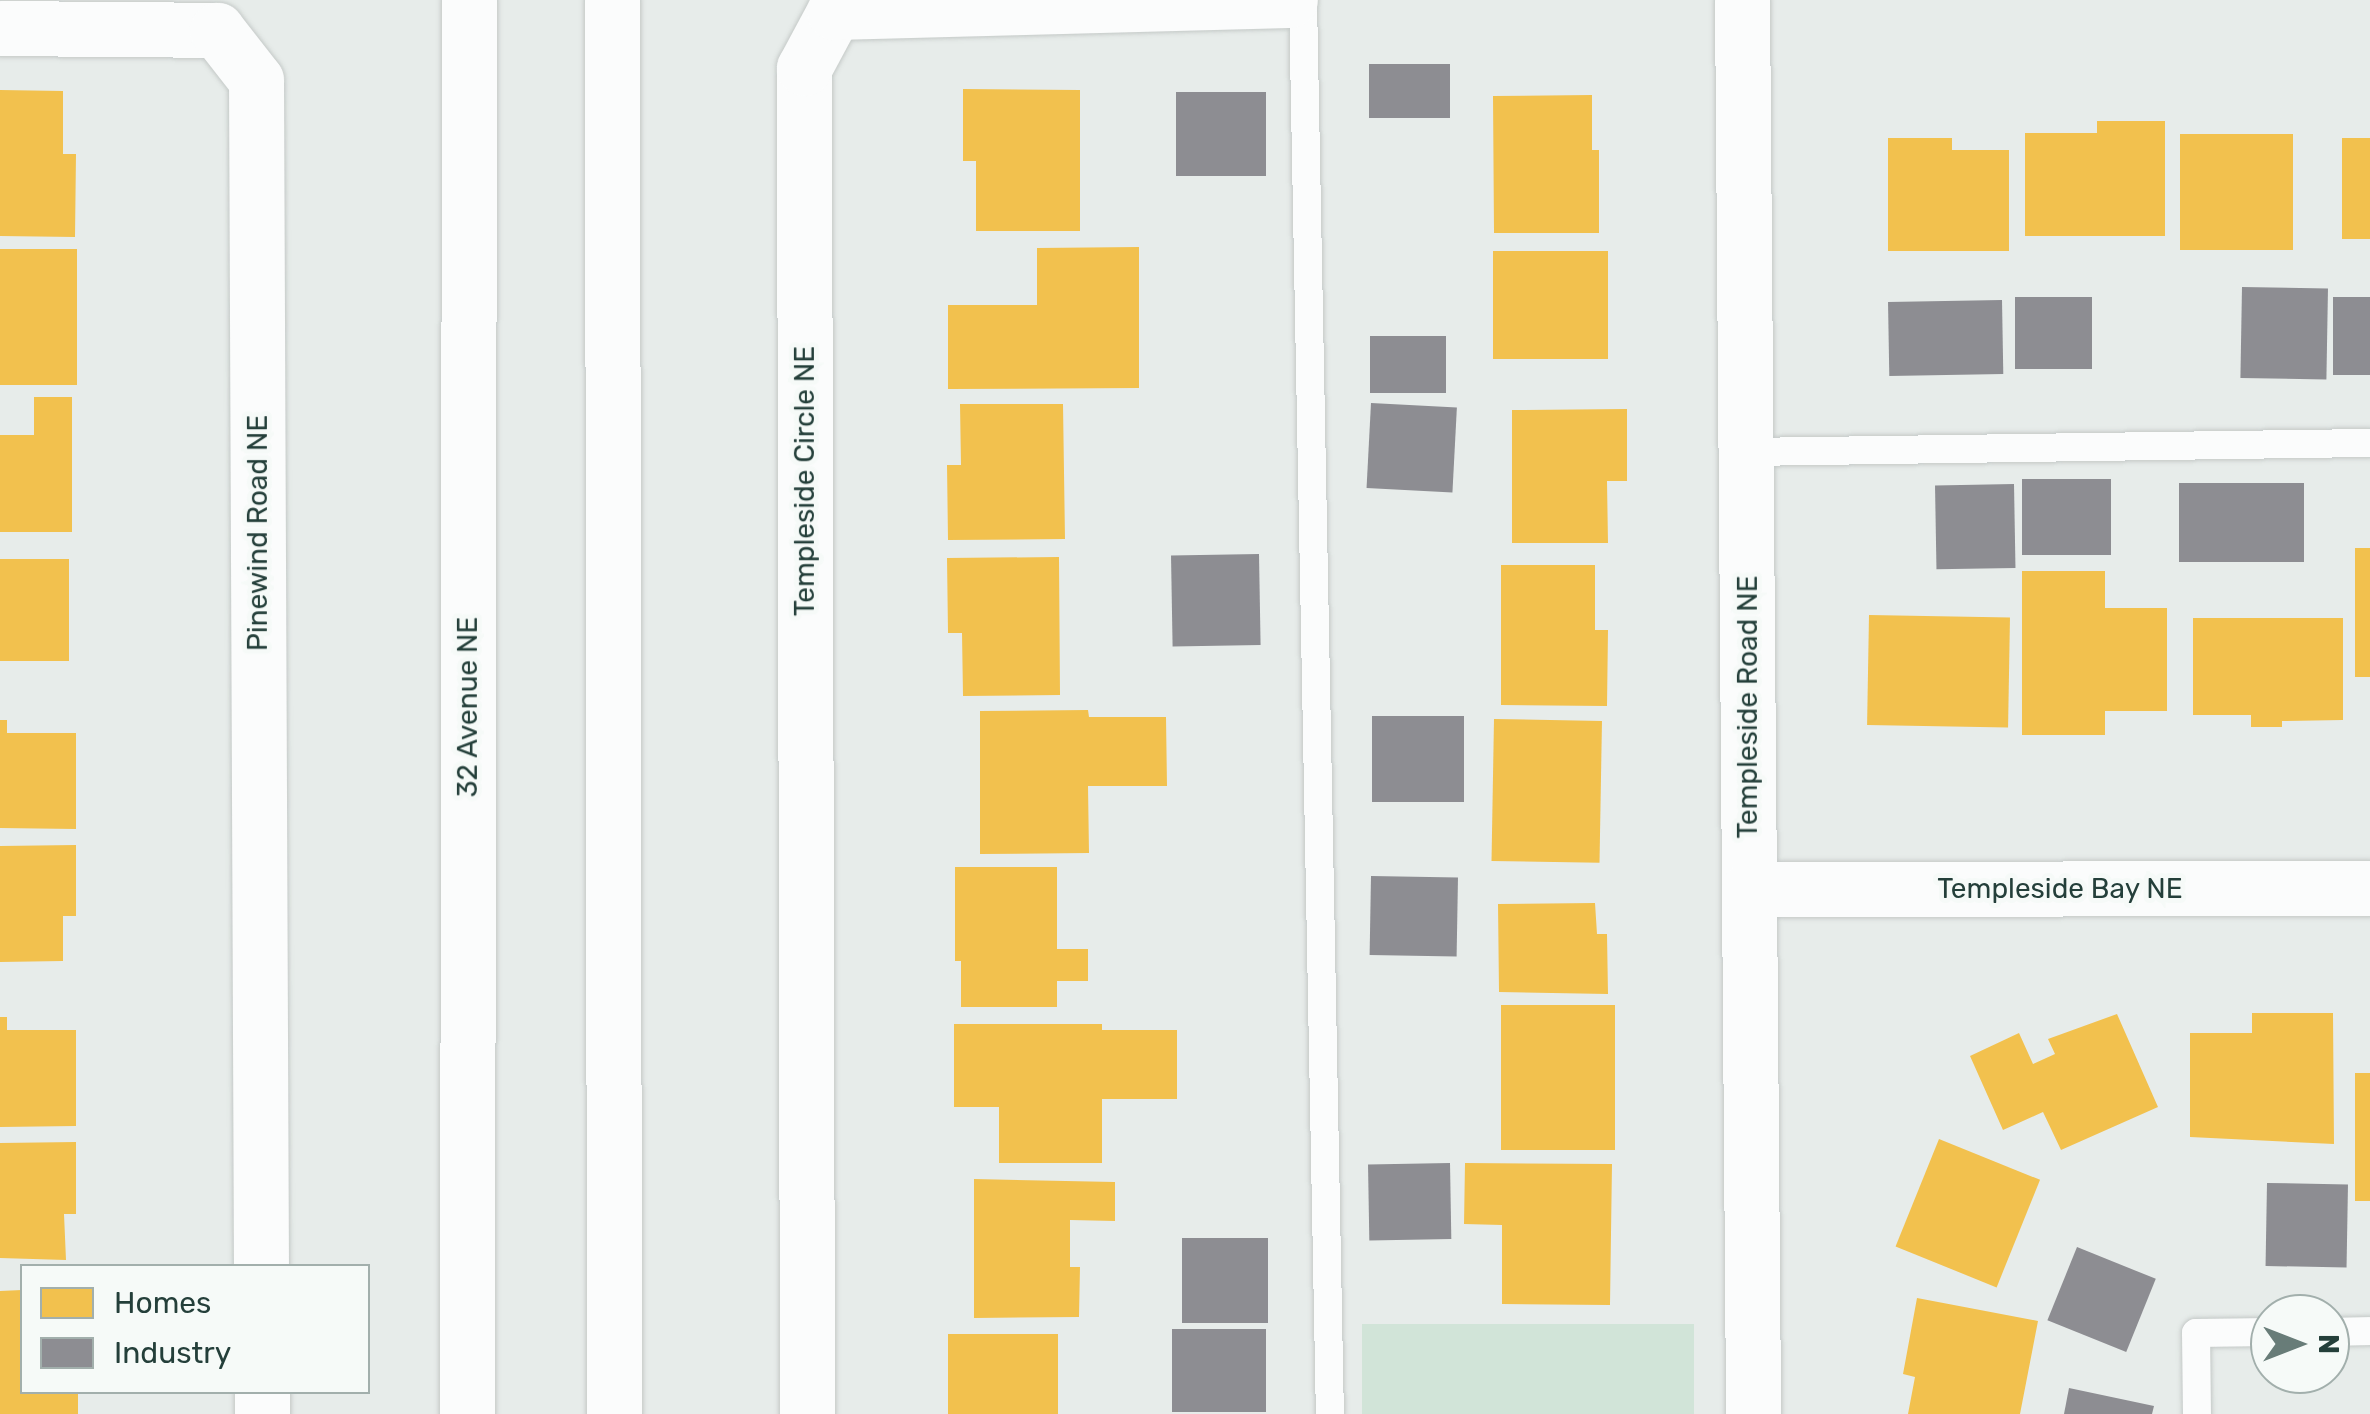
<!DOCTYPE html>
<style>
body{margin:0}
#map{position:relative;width:2370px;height:1414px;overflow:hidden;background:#e7ecea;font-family:Rubik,sans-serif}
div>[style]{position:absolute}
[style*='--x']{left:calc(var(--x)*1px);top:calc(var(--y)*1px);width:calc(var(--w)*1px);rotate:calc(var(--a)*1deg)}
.green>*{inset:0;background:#d1e4d8;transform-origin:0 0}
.homes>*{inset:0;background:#f2c14e;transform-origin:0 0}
.industry>*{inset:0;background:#8d8d92;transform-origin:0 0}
.roads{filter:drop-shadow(0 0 2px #c4c9c7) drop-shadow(0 0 2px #c4c9c7)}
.lane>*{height:28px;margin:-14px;padding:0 14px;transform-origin:14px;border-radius:14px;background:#fbfcfc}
.street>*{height:55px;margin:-27.5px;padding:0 27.5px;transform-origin:27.5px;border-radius:27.5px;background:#fbfcfc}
.secondary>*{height:55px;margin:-27.5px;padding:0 27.5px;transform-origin:27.5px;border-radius:27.5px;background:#fbfcfc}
span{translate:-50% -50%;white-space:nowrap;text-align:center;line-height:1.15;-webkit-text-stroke:10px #f6faf8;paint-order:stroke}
.street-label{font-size:28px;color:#243f3a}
.legend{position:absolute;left:20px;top:1264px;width:350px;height:130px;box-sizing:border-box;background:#f6faf8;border:2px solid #a2afac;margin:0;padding:12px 18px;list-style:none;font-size:30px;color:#243f3a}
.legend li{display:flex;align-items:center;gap:20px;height:50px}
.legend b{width:50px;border:2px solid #a2afac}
.north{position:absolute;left:2250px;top:1294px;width:100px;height:100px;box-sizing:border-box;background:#f6faf8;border:2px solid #a2afac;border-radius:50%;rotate:90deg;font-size:28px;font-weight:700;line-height:40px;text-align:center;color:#243f3a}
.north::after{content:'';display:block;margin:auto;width:35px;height:45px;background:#687c78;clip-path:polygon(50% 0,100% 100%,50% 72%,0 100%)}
</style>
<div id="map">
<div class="green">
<div style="left:1694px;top:1324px;width:90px;height:332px;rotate:90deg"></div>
</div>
<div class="homes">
<div style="clip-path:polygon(963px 89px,1080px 90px,1080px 231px,976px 231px,976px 161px,963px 161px)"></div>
<div style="clip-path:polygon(0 90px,63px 91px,63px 154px,76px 154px,75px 237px,0 236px)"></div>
<div style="clip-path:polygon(1592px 95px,1592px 150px,1599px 150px,1599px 233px,1494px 233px,1493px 96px)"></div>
<div style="clip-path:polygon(2097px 121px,2165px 121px,2165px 236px,2025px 236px,2025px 133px,2097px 133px)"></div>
<div style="left:2180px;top:134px;width:113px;height:116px"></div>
<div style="clip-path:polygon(1888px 138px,1952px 138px,1952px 150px,2009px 150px,2009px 251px,1888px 251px)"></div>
<div style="left:2342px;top:138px;width:28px;height:101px"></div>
<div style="clip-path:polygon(1139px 247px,1139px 388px,948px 389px,948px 305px,1037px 305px,1037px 248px)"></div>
<div style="left:0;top:249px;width:77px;height:136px"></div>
<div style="left:1493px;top:251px;width:115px;height:108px"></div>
<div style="clip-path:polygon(34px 397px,72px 397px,72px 532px,0 532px,0 435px,34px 435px)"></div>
<div style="clip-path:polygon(960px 404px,1063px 404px,1065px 539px,948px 540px,947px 465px,961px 465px)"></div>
<div style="clip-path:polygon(1627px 409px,1627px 481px,1607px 481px,1608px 543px,1512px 543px,1512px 410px)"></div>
<div style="left:2355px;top:548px;width:15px;height:129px"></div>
<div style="clip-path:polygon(1059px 557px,1060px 695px,963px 696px,962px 633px,948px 633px,947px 558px)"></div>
<div style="left:0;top:559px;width:69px;height:102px"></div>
<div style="clip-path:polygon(1501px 565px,1595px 565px,1595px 630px,1608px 630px,1607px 706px,1501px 705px)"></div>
<div style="clip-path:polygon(2022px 571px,2105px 571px,2105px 608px,2167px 608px,2167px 711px,2105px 711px,2105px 735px,2022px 735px)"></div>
<div style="left:1869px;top:615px;width:141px;height:110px;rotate:1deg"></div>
<div style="clip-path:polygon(2193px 618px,2343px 618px,2343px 720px,2282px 721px,2282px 727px,2251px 727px,2251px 715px,2193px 715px)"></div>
<div style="clip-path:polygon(1088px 710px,1089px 717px,1166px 717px,1167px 786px,1088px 786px,1089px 853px,980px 854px,980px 711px)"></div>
<div style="left:1494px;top:719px;width:108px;height:142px;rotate:1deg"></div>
<div style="clip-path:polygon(0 720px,7px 720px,7px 733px,76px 733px,76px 829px,0 828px)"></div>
<div style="clip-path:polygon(76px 845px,76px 916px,63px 916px,63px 961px,0 962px,0 846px)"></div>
<div style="clip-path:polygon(955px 867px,1057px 867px,1057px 949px,1088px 949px,1088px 981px,1057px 981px,1057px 1007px,961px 1007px,961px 961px,955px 961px)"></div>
<div style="clip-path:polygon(1595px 903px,1597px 934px,1607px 934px,1608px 994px,1499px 992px,1498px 904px)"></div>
<div style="left:1501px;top:1005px;width:114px;height:145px"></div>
<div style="clip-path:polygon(2252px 1013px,2333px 1013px,2334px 1144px,2190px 1137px,2190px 1033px,2252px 1033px)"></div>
<div style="clip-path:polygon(2117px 1014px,2158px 1107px,2061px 1150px,2043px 1112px,2003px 1130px,1970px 1056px,2019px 1033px,2033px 1064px,2055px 1054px,2048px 1039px)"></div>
<div style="clip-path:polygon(0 1017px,7px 1017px,7px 1030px,76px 1030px,76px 1126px,0 1127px)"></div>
<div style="clip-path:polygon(954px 1024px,1102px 1024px,1102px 1030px,1177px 1030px,1177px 1099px,1102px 1099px,1102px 1163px,999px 1163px,999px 1107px,954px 1107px)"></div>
<div style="left:2355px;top:1073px;width:15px;height:128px"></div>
<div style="left:1939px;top:1139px;width:109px;height:116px;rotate:22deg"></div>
<div style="clip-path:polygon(76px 1142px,76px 1214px,64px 1214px,66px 1260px,0 1258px,0 1143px)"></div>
<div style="clip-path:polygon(1465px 1163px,1612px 1164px,1610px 1305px,1502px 1304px,1502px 1225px,1464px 1224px)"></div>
<div style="clip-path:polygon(974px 1179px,1115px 1182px,1115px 1221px,1070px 1220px,1070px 1267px,1080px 1267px,1079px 1317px,974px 1318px)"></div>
<div style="clip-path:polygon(22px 1290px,22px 1392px,78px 1392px,78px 1414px,0 1414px,0 1291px)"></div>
<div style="clip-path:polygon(1917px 1298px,2038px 1321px,2020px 1414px,1908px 1414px,1915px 1377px,1903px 1374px)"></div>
<div style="left:948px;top:1334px;width:110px;height:80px"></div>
</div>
<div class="industry">
<div style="left:1369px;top:64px;width:81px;height:54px"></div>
<div style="left:1176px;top:92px;width:90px;height:84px"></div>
<div style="left:2242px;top:287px;width:86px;height:91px;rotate:1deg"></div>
<div style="left:2015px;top:297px;width:77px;height:72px"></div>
<div style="left:2333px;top:297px;width:37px;height:78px"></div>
<div style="left:2002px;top:300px;width:74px;height:114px;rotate:89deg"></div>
<div style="left:1370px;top:336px;width:76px;height:57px"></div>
<div style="left:1371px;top:403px;width:86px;height:85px;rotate:3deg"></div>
<div style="left:2022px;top:479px;width:89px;height:76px"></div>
<div style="left:2179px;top:483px;width:125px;height:79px"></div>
<div style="left:2014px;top:484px;width:84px;height:79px;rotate:89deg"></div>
<div style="left:1259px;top:554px;width:91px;height:88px;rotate:89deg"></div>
<div style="left:1372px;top:716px;width:92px;height:86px"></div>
<div style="left:1371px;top:876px;width:87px;height:79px;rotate:1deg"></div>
<div style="left:1450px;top:1163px;width:76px;height:82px;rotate:89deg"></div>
<div style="left:2267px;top:1183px;width:81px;height:83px;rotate:1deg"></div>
<div style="left:1182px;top:1238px;width:86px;height:85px"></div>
<div style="left:2077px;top:1247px;width:85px;height:79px;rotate:22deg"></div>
<div style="left:1172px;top:1329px;width:94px;height:83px"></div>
<div style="clip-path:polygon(2069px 1388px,2154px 1406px,2152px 1414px,2064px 1414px)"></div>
</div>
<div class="roads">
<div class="lane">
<div style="--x:1303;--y:0;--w:1414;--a:88.91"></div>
<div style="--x:1746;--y:452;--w:624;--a:-0.83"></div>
<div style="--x:2330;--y:1332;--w:40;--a:-1.4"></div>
<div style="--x:2197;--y:1414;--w:81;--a:-90.7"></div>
<div style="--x:2196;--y:1333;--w:74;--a:-0.8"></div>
</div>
<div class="street">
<div style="--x:1742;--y:0;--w:1414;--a:89.55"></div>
<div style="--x:0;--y:28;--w:217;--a:0.5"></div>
<div style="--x:217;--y:30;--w:63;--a:52"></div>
<div style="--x:256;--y:80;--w:1186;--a:89.76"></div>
<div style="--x:1749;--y:889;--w:621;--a:-0.09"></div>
<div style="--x:262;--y:1392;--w:22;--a:90"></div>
<div style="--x:807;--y:1414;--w:1346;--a:-90.13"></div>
<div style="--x:804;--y:68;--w:64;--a:-61.8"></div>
<div style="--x:834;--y:12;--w:456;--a:-1.5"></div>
</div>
<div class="secondary">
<div style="--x:612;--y:0;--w:1414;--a:89.92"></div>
<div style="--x:467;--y:1414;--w:1414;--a:-89.92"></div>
</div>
</div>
<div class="street-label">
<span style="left:805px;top:481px;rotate:-90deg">Templeside Circle NE</span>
<span style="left:258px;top:533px;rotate:-90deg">Pinewind Road NE</span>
<span style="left:468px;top:707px;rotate:-90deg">32 Avenue NE</span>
<span style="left:1748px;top:707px;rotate:-90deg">Templeside Road NE</span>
<span style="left:2060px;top:889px">Templeside Bay NE</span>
</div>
<ul class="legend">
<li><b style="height:28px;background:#f2c14e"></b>Homes</li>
<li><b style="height:28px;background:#8d8d92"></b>Industry</li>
</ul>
<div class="north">N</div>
</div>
